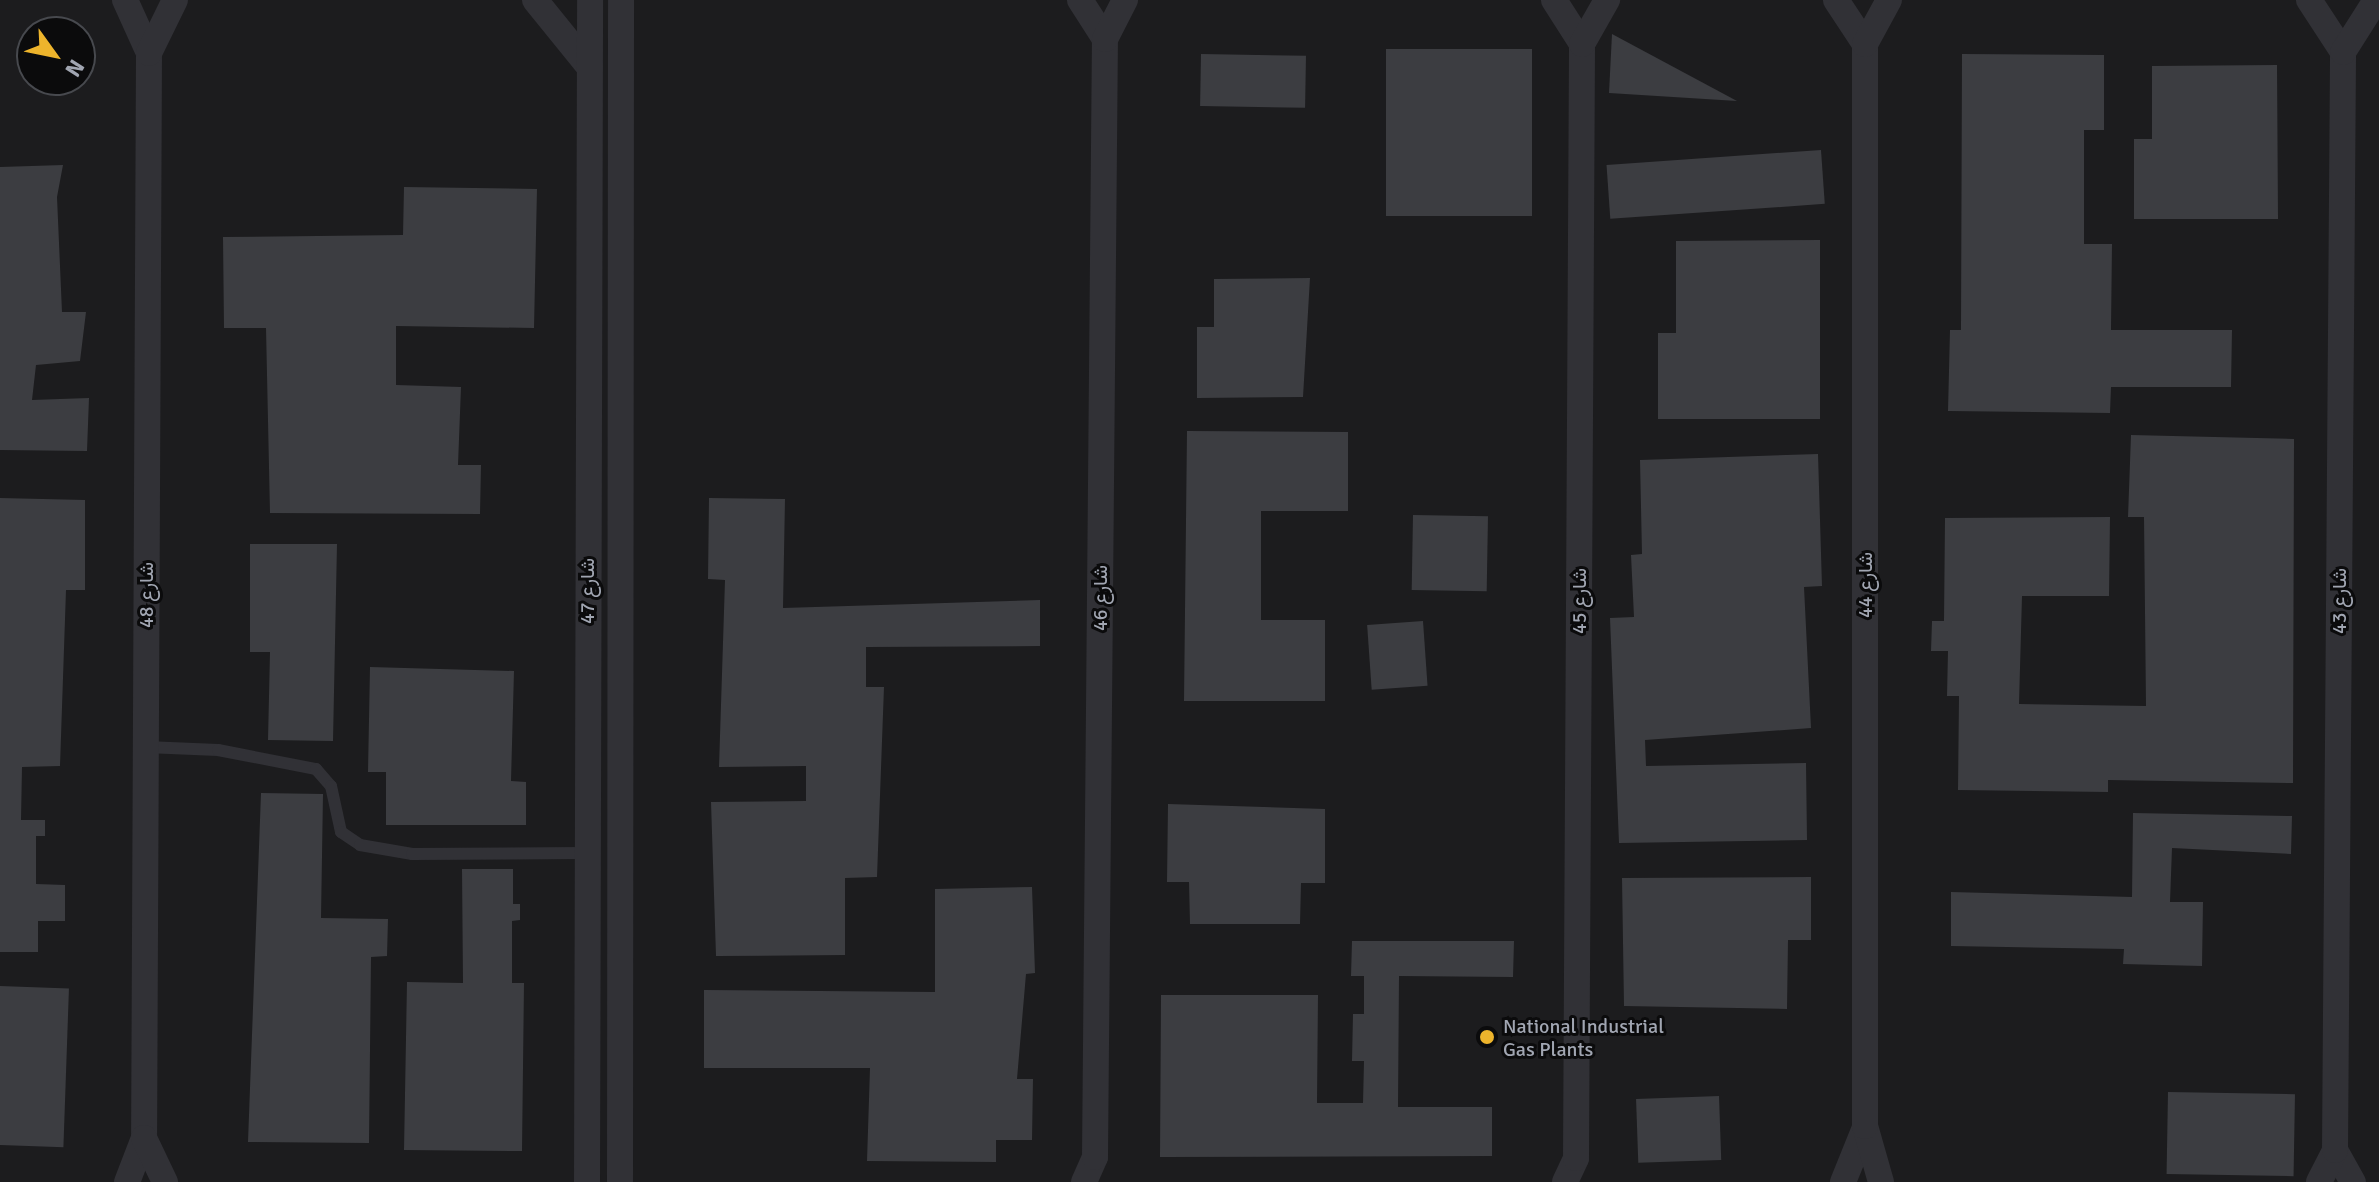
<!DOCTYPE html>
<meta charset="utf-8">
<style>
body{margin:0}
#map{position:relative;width:2379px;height:1182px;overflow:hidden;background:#101011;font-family:Signika,Vazirmatn,sans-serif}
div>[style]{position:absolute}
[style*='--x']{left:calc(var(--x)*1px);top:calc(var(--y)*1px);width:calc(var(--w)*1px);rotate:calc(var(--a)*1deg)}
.built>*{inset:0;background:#1c1c1e}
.building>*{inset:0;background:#3c3d41;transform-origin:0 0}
.service>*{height:12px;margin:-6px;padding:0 6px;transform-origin:6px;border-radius:6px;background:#313136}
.minor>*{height:26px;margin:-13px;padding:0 13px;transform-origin:13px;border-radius:13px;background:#313136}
.dots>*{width:22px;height:22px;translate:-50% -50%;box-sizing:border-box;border:4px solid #0b0b0c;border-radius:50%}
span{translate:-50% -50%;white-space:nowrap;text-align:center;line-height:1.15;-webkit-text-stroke:6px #0b0b0c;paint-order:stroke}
.street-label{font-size:20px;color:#a1a6b2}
.poi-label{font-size:20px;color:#a1a6b2}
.left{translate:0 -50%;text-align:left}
.north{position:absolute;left:16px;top:16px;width:80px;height:80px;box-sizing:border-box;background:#0b0b0c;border:2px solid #47494e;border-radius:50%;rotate:123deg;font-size:22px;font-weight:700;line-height:32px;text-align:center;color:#a1a6b2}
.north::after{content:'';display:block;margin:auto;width:28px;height:36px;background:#edb42c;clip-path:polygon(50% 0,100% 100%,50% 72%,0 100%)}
</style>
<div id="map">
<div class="built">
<div style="clip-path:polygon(evenodd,0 0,2379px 0,2379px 1182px,0 1182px,0 0,32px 32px,80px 32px,80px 80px,32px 80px,32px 32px)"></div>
</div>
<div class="building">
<div style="clip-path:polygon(1612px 34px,1737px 101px,1609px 93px)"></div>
<div style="left:1386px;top:49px;width:146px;height:167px"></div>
<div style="left:1201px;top:54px;width:105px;height:52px;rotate:1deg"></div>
<div style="clip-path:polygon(1962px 54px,2104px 55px,2104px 130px,2084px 130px,2084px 244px,2112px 244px,2111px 330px,2232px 330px,2231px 387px,2111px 387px,2110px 413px,1948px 411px,1950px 330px,1961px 330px)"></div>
<div style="clip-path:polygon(2277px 65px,2278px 219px,2134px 219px,2134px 139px,2152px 139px,2152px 66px)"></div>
<div style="left:1821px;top:150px;width:54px;height:215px;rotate:86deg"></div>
<div style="clip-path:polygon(63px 165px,57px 197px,62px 312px,86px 312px,80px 361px,36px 365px,32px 400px,89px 398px,87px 451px,0 450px,0 167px)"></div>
<div style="clip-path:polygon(404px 187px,537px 189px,534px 328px,396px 326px,396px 385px,461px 387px,458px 465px,481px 465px,480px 514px,270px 513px,266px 328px,224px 328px,223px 237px,403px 235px)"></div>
<div style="clip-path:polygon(1820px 240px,1820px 419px,1658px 419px,1658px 333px,1676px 333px,1676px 241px)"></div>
<div style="clip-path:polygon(1310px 278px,1303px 397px,1197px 398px,1197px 327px,1214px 327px,1214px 279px)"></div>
<div style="clip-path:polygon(1187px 431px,1348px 432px,1348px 511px,1261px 511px,1261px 620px,1325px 620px,1325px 701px,1184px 701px)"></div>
<div style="clip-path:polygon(2131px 435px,2294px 439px,2293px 783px,2108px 780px,2108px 792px,1958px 790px,1959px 696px,1947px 696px,1948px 651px,1931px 651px,1932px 621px,1944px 621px,1945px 518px,2110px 517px,2109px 596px,2022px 596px,2019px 704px,2146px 706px,2144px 517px,2128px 517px)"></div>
<div style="clip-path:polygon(1818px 454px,1822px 586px,1804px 587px,1811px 728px,1645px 740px,1646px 766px,1806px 763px,1807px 840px,1619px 843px,1610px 618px,1634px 617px,1631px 555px,1642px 554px,1640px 460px)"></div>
<div style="clip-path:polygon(0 498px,85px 500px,85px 590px,66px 590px,60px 766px,22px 767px,21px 820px,45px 820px,45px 836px,36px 836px,36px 884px,65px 885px,65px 921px,38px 921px,38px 952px,0 952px)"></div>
<div style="clip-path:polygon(709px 498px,785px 499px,783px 608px,1040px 600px,1040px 646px,866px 647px,866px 687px,884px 687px,877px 877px,845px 878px,845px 955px,716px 956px,711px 802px,806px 801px,806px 766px,719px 767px,725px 580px,708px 579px)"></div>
<div style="left:1413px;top:515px;width:75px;height:75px;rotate:1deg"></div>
<div style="clip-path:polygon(250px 544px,337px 544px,333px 741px,268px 740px,270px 652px,250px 652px)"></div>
<div style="left:1423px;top:621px;width:65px;height:56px;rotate:86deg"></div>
<div style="clip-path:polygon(370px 667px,514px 671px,511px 781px,526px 782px,526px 825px,386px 825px,386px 772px,368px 772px)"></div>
<div style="clip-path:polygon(261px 793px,323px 794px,321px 918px,388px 919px,387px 956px,371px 957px,369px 1143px,248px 1142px)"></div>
<div style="clip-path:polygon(1168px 804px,1325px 809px,1325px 883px,1301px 883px,1300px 924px,1190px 924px,1189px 882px,1167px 882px)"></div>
<div style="clip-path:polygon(2133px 813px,2292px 816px,2291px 854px,2172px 848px,2170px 902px,2203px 902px,2202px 966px,2123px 964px,2124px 949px,1951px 946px,1951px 892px,2132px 897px)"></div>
<div style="clip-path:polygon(462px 869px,513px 869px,513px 904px,520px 904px,520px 920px,512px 921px,512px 983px,524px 983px,522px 1151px,404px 1150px,407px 982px,463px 983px)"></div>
<div style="clip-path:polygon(1811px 877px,1811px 940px,1788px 940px,1787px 1009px,1624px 1006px,1622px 878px)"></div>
<div style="clip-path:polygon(1032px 887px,1035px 973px,1026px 974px,1017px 1079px,1033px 1079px,1032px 1140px,996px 1140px,996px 1162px,867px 1161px,870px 1068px,704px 1068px,704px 990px,935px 992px,935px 889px)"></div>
<div style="clip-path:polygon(1352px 941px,1514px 941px,1513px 977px,1399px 976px,1398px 1107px,1492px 1107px,1492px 1156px,1160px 1157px,1161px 995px,1318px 995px,1317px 1103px,1363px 1103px,1364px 1061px,1352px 1061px,1353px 1014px,1364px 1014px,1364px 976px,1351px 976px)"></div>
<div style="left:0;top:986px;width:69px;height:159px;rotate:2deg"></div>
<div style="left:2168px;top:1092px;width:127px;height:82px;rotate:1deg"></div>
<div style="left:1719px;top:1096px;width:64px;height:83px;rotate:88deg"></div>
</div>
<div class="service">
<div style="--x:146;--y:747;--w:72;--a:2.4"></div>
<div style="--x:218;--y:750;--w:100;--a:11"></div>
<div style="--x:316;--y:769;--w:23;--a:49"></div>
<div style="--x:331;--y:786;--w:47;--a:77.7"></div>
<div style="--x:341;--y:832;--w:23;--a:34"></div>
<div style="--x:360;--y:845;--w:53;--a:9.8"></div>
<div style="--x:412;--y:854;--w:173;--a:-0.3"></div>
</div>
<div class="minor">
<div style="--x:125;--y:0;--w:58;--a:65.6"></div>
<div style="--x:149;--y:53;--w:1085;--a:90.26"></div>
<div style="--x:144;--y:1138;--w:47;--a:111.1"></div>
<div style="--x:535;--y:0;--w:87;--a:51"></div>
<div style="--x:1080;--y:0;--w:46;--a:57.3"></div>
<div style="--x:1554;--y:0;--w:52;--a:57.5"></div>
<div style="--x:1836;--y:0;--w:53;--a:56.6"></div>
<div style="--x:2309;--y:0;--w:62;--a:56.8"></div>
<div style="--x:149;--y:53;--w:59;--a:-63.9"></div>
<div style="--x:144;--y:1138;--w:49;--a:64.5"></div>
<div style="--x:2335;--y:1150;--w:37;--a:61"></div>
<div style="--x:587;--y:1182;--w:1182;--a:-89.85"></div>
<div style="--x:620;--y:1182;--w:1182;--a:-89.95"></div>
<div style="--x:1084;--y:1182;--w:27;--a:-66"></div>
<div style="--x:1095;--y:1157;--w:1118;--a:-89.49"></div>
<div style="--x:1105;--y:39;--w:44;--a:-62.9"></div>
<div style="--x:1565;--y:1182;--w:26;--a:-65"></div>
<div style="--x:1576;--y:1158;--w:1114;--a:-89.69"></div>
<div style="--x:1582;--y:44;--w:51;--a:-60.4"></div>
<div style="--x:1843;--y:1182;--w:56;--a:-68"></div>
<div style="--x:1881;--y:1182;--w:58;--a:-105.9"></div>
<div style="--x:1865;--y:1126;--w:1082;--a:-90"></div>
<div style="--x:1865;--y:44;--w:50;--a:-61.4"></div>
<div style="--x:2319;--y:1182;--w:36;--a:-63"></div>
<div style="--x:2335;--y:1150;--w:1098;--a:-89.58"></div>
<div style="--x:2343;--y:52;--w:62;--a:-57.6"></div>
</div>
<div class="dots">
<div style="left:1487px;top:1037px;background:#edb42c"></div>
</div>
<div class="street-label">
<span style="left:1865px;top:585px;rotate:-90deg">شارع 44</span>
<span style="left:587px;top:591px;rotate:-90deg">شارع 47</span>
<span style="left:146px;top:595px;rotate:-90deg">شارع 48</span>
<span style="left:1100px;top:598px;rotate:-90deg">شارع 46</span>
<span style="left:1579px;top:601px;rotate:-90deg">شارع 45</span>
<span style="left:2339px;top:601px;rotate:-90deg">شارع 43</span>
</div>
<div class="poi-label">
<span class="left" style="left:1503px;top:1038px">National Industrial<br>Gas Plants</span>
</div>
<div class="north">N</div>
</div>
